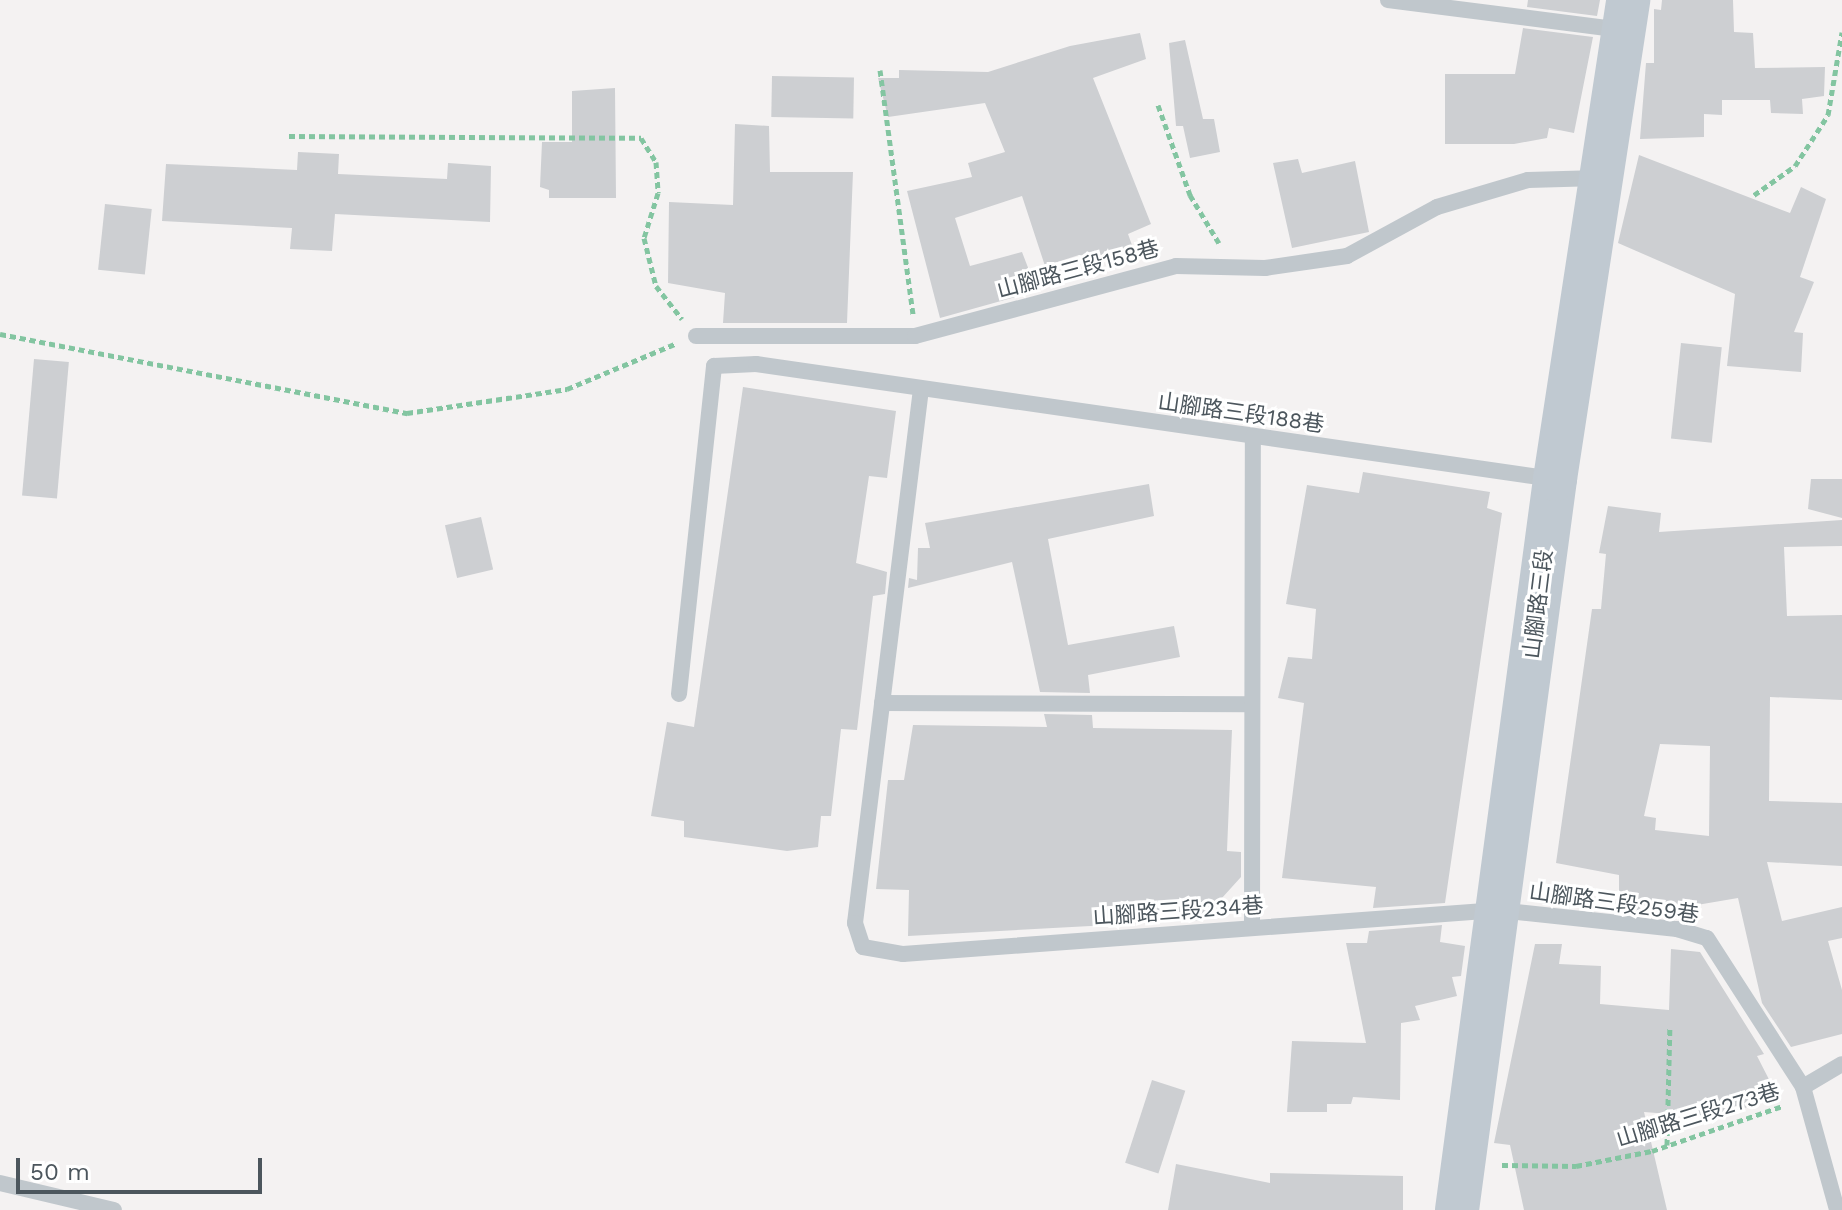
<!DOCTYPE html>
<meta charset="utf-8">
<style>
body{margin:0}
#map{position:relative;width:1842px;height:1210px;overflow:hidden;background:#f4f2f2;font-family:"Work Sans","Noto Sans TC",sans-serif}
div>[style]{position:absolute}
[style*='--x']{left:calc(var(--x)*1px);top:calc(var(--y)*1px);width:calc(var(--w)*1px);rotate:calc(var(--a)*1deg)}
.building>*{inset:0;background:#cdcfd2;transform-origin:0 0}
.path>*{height:5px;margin-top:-2.5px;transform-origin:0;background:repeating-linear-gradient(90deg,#83c5a1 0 6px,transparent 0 10px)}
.lane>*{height:16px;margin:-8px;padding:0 8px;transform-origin:8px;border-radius:8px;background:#c0c7cc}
.secondary>*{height:44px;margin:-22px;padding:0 22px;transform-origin:22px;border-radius:22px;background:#c0c9d1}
span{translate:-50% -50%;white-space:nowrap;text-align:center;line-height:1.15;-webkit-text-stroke:6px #fff;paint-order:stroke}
.street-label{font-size:22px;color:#4c565d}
.scale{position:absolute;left:16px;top:1158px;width:246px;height:36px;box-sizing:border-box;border:4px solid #4c565d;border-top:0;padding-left:10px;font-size:24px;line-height:28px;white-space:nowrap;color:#4c565d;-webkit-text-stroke:6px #fff;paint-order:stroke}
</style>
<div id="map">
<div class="building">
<div style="clip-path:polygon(1528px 0,1600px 0,1597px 16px,1527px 7px)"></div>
<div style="clip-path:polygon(1662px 0,1733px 0,1734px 32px,1753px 33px,1755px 68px,1825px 67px,1824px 96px,1802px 99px,1803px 114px,1771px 113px,1770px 100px,1722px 100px,1722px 115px,1704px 114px,1704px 137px,1640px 139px,1646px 63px,1654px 63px,1654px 9px,1661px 10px)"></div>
<div style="clip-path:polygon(1523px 28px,1593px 37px,1574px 133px,1549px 128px,1547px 138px,1514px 144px,1445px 144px,1445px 74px,1515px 74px)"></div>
<div style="clip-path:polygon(1140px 33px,1146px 59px,1093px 78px,1151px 224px,1128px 234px,1133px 248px,1086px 267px,1079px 255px,1045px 266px,1022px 196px,955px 218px,970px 266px,1022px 252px,1037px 291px,940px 318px,907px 191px,972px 177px,968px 163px,1005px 152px,985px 103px,888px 117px,878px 78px,899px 78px,899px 70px,988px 72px,1070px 46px)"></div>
<div style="clip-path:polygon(1185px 40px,1203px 119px,1214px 119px,1220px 152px,1190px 158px,1183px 126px,1176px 126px,1169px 43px)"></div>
<div style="left:772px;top:76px;width:82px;height:41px;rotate:1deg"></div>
<div style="clip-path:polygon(615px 88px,616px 198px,549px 198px,549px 190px,540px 187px,542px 142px,572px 142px,572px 91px)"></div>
<div style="clip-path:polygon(735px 124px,769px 126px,770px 172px,853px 172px,847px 323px,723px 323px,725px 293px,668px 283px,669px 202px,733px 205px)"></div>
<div style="clip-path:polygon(298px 152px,339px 154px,338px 174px,447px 179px,448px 163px,491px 166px,490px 222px,335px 214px,332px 251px,290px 249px,292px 228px,162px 221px,166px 164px,297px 170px)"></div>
<div style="clip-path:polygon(1639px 155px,1790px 213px,1801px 187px,1826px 199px,1800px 277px,1814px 282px,1794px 332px,1803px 333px,1801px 372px,1727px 366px,1735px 294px,1618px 243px)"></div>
<div style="clip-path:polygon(1298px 159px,1302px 173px,1355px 161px,1369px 232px,1292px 248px,1273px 163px)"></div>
<div style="left:105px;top:204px;width:47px;height:66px;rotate:6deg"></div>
<div style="left:1681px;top:343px;width:41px;height:96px;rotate:6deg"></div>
<div style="left:34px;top:359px;width:35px;height:137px;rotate:5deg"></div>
<div style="clip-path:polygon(743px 387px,896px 411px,887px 478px,869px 476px,856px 563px,887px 572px,885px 594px,873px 596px,857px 730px,841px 729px,831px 816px,821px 816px,818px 847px,787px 851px,684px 837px,684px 821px,651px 816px,667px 722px,694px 727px)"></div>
<div style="clip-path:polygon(1363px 472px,1490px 492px,1487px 508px,1502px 513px,1445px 903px,1373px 908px,1376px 887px,1282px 878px,1304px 703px,1278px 698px,1288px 657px,1312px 659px,1316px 609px,1286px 604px,1307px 485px,1359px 493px)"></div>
<div style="clip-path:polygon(1811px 479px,1842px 479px,1842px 518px,1808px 509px)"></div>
<div style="clip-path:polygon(1149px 484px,1154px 516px,1048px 539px,1068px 645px,1174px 626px,1180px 657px,1088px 675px,1090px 693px,1040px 692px,1012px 562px,908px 588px,909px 578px,917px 580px,918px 548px,930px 548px,925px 523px)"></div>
<div style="clip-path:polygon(evenodd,1608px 506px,1661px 513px,1659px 532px,1842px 520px,1842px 546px,1784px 547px,1787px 616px,1842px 615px,1842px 700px,1770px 697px,1769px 801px,1842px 803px,1842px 866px,1767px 862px,1782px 921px,1842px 907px,1842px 938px,1828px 941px,1842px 990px,1842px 1034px,1791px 1047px,1762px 1003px,1738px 898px,1644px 914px,1619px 912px,1619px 875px,1556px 863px,1592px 609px,1601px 609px,1606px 554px,1599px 553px,1608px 506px,1660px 744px,1710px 746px,1709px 836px,1655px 830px,1656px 818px,1644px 816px,1660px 744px)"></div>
<div style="left:481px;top:517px;width:54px;height:37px;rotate:77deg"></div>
<div style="clip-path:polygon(1044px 714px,1092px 715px,1093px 728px,1232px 730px,1227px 851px,1241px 852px,1241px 877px,1202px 920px,908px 936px,909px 890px,876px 889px,888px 780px,904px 780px,913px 725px,1047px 727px)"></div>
<div style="clip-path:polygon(1442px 925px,1440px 942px,1465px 946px,1461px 976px,1452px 977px,1457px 996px,1415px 1006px,1420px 1020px,1401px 1023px,1400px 1100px,1353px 1097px,1351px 1104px,1327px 1104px,1327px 1112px,1287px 1112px,1292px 1041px,1366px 1043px,1346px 943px,1367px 943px,1369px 931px)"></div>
<div style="clip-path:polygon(1535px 944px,1562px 944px,1559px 964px,1601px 966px,1600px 1004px,1669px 1010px,1671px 949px,1700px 952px,1764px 1054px,1757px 1056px,1777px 1095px,1720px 1118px,1644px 1112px,1667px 1210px,1524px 1210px,1510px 1145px,1494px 1143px)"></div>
<div style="left:1152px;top:1080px;width:35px;height:87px;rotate:18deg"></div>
<div style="clip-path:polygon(1176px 1164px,1270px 1183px,1270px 1173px,1403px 1176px,1403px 1210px,1168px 1210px)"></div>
</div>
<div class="path">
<div style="--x:880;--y:70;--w:247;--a:82.3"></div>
<div style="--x:1158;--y:105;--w:96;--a:70.4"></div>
<div style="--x:1190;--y:195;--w:56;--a:58.9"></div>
<div style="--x:289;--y:136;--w:352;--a:0.3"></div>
<div style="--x:641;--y:138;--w:28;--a:58"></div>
<div style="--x:656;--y:162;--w:31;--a:86"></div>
<div style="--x:658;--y:193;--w:47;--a:107.3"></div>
<div style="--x:644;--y:238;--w:49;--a:76"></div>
<div style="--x:656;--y:286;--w:42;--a:51.8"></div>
<div style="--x:1754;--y:195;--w:50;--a:-35.3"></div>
<div style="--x:1795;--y:166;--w:61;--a:-57.1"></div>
<div style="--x:1828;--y:115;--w:84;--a:-80.4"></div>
<div style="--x:0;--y:334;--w:415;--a:11"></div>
<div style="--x:407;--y:413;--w:162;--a:-8.5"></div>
<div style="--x:567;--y:389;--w:119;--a:-22.7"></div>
<div style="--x:1667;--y:1145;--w:119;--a:-88.6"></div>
<div style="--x:1502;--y:1165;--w:74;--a:0.8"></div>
<div style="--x:1576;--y:1166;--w:77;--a:-11.2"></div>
<div style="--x:1652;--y:1151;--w:139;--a:-19"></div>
</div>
<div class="lane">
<div style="--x:1388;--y:0;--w:236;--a:7.3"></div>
<div style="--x:696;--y:336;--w:219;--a:0"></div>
<div style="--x:915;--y:336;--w:270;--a:-15"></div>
<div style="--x:1176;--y:266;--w:89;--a:1.3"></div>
<div style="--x:1265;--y:268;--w:83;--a:-8.3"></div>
<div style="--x:1347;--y:256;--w:102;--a:-28.6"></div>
<div style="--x:1437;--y:207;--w:95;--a:-16.5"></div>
<div style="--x:1528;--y:180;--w:71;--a:-1.6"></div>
<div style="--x:921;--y:389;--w:538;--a:97.05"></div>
<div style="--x:855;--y:923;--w:25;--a:72"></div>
<div style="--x:863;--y:947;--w:41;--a:9.9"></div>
<div style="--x:903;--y:954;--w:597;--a:-4.23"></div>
<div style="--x:1498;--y:910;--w:180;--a:6.1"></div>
<div style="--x:1677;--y:929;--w:31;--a:17"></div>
<div style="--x:1707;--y:938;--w:177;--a:57.2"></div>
<div style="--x:1803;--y:1087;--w:128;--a:74.5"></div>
<div style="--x:679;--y:694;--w:330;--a:-83.9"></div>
<div style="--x:714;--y:366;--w:42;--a:-2.7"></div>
<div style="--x:756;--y:364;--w:805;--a:8.21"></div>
<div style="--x:882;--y:703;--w:370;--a:0.2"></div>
<div style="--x:1252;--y:927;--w:490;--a:-89.9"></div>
<div style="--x:1803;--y:1087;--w:45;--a:-30.5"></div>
<div style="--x:0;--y:1183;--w:117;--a:13.3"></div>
</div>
<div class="secondary">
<div style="--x:1457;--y:1210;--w:738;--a:-82.36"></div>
<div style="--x:1555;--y:479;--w:485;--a:-81.3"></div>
</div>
<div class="street-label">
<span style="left:1078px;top:269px;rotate:-15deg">山腳路三段158巷</span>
<span style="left:1241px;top:413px;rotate:8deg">山腳路三段188巷</span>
<span style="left:1538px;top:604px;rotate:-83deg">山腳路三段</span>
<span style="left:1614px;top:903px;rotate:8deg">山腳路三段259巷</span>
<span style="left:1178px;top:911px;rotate:-4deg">山腳路三段234巷</span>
<span style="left:1698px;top:1115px;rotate:-17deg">山腳路三段273巷</span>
</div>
<div class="scale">50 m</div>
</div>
